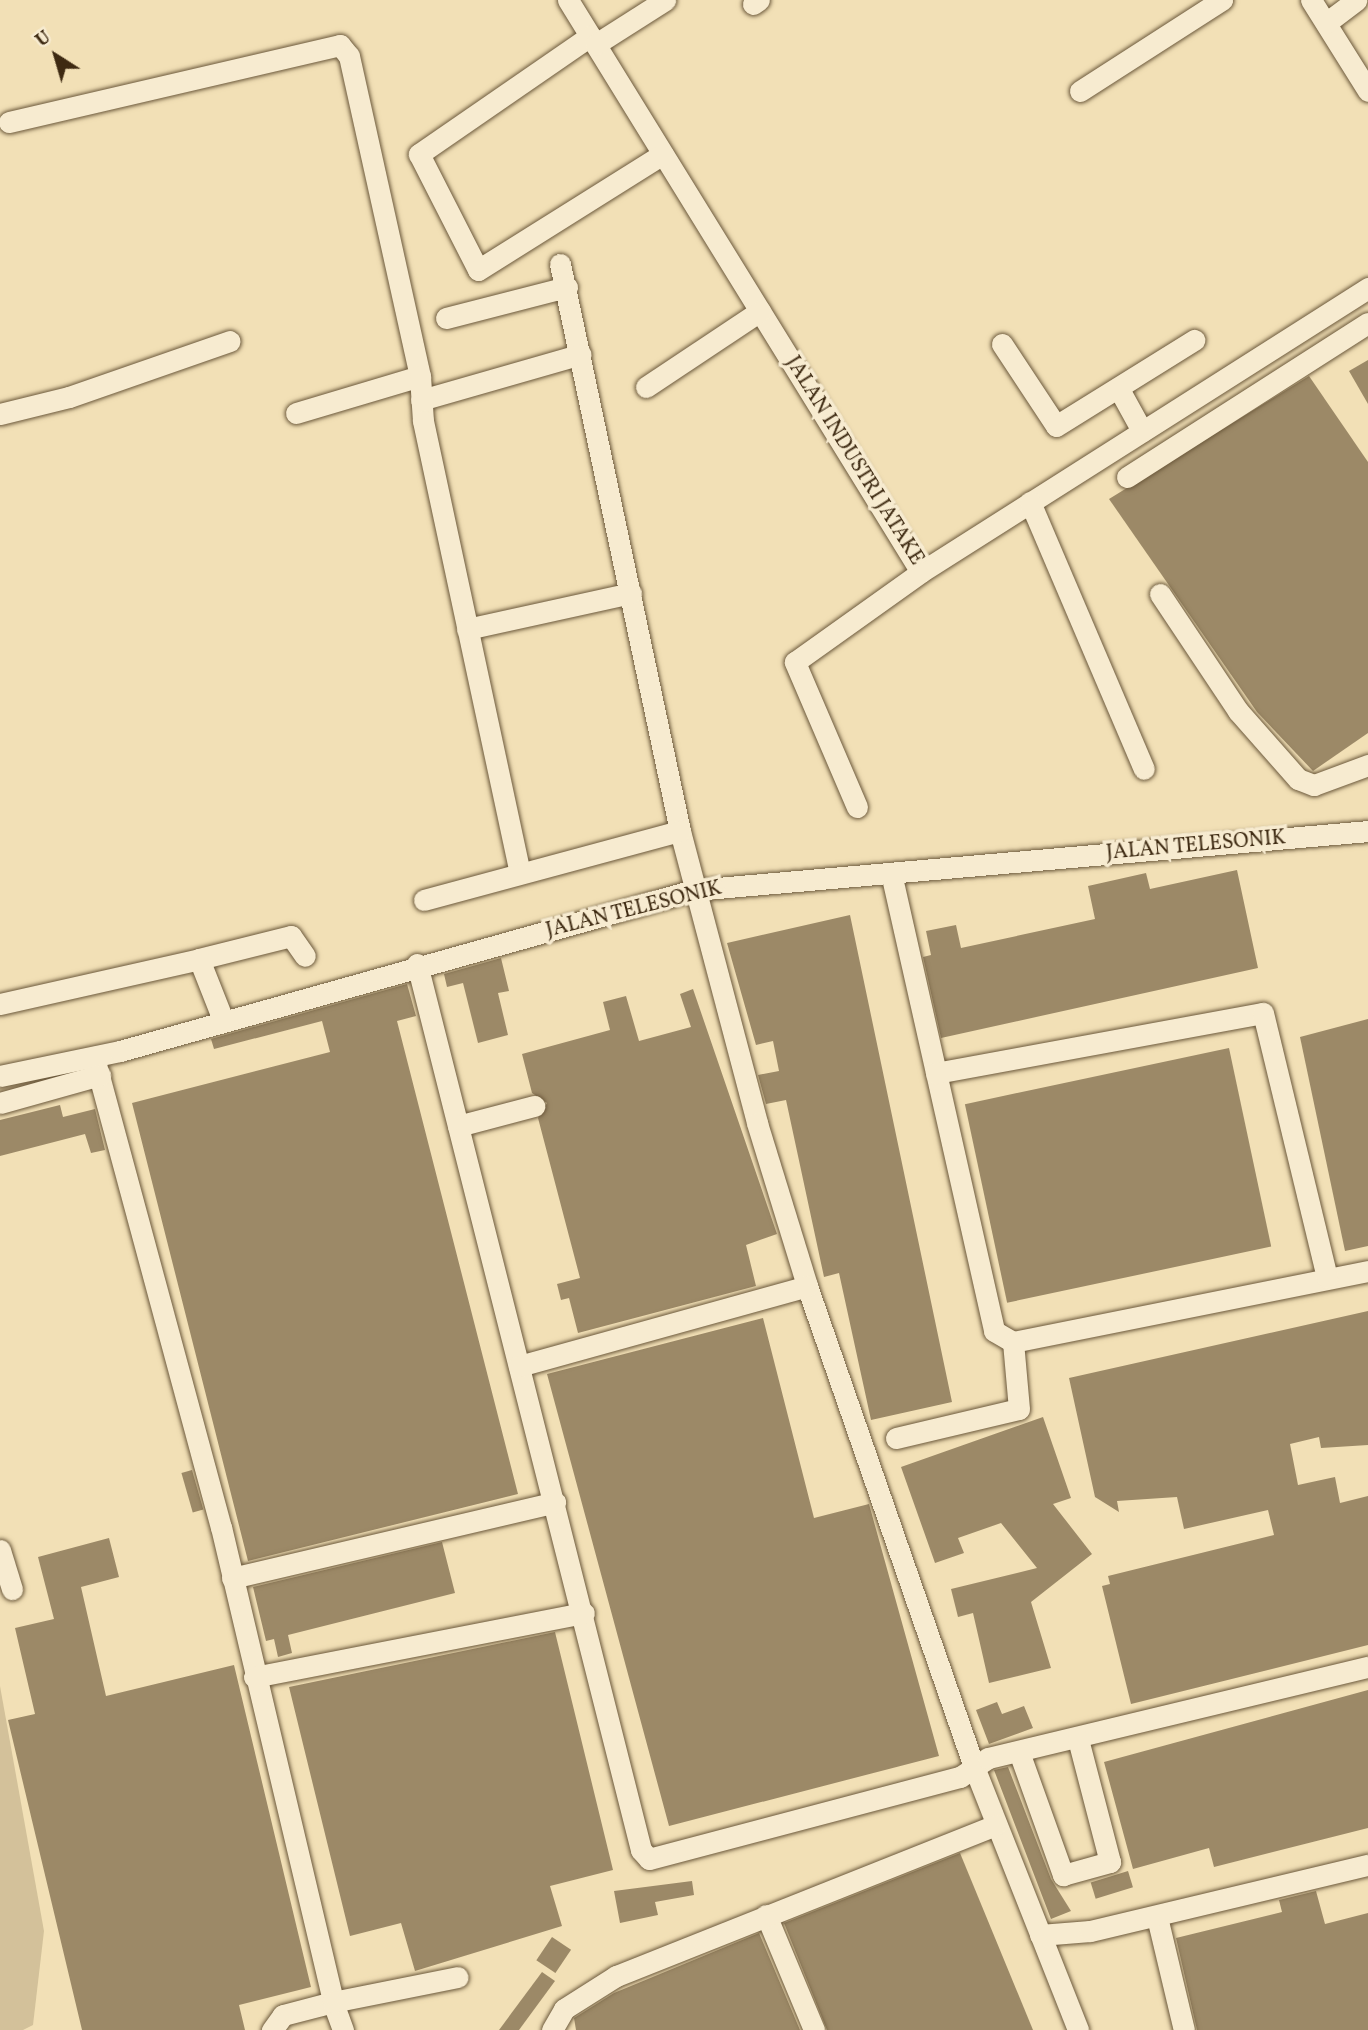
<!DOCTYPE html>
<style>
body{margin:0}
#map{position:relative;width:1368px;height:2030px;overflow:hidden;background:#f2e0b6;font-family:Vollkorn,serif}
div>[style]{position:absolute}
[style*='--x']{left:calc(var(--x)*1px);top:calc(var(--y)*1px);width:calc(var(--w)*1px);rotate:calc(var(--a)*1deg)}
.green>*{inset:0;background:#d3c19a}
.building>*{inset:0;background:#9c8967;transform-origin:0 0}
.roads{filter:drop-shadow(0 0 2px #6b583b) drop-shadow(0 0 2px #6b583b)}
.minor>*{height:21px;margin:-10.5px;padding:0 10.5px;transform-origin:10.5px;border-radius:10.5px;background:#f7ebd0}
span{translate:-50% -50%;white-space:nowrap;text-align:center;line-height:1.15;-webkit-text-stroke:7px #f7ebd0;paint-order:stroke}
.street-label{font-size:21px;color:#3e2a12}
.north{position:absolute;left:21px;top:21px;width:70px;height:70px;-webkit-text-stroke:5px #f7ebd0;paint-order:stroke;rotate:323deg;font-size:19px;font-weight:700;line-height:28px;text-align:center;color:#3e2a12}
.north::after{content:'';display:block;margin:auto;width:24px;height:32px;background:#3e2a12;clip-path:polygon(50% 0,100% 100%,50% 72%,0 100%)}
</style>
<div id="map">
<div class="green">
<div style="clip-path:polygon(0 1686px,44px 1931px,33px 2025px,23px 2030px,0 2030px)"></div>
</div>
<div class="building">
<div style="clip-path:polygon(1368px 360px,1368px 404px,1349px 371px)"></div>
<div style="clip-path:polygon(1309px 376px,1368px 462px,1368px 733px,1313px 771px,1257px 712px,1109px 499px)"></div>
<div style="clip-path:polygon(1237px 870px,1258px 968px,941px 1038px,923px 957px,931px 955px,926px 931px,956px 925px,961px 948px,1095px 919px,1088px 886px,1146px 873px,1150px 889px)"></div>
<div style="clip-path:polygon(850px 915px,952px 1402px,871px 1420px,839px 1273px,824px 1277px,786px 1100px,766px 1104px,761px 1086px,758px 1075px,779px 1071px,773px 1041px,756px 1045px,727px 943px)"></div>
<div style="clip-path:polygon(501px 958px,509px 991px,498px 993px,508px 1035px,478px 1043px,463px 983px,447px 987px,444px 974px)"></div>
<div style="clip-path:polygon(407px 984px,416px 1016px,397px 1021px,518px 1494px,248px 1561px,132px 1103px,330px 1052px,322px 1021px,214px 1049px,211px 1039px)"></div>
<div style="clip-path:polygon(693px 989px,777px 1234px,746px 1245px,756px 1286px,578px 1333px,569px 1298px,561px 1300px,557px 1284px,580px 1278px,538px 1118px,547px 1103px,532px 1093px,522px 1054px,610px 1030px,603px 1002px,626px 996px,639px 1041px,691px 1027px,680px 994px)"></div>
<div style="clip-path:polygon(1368px 1019px,1368px 1246px,1345px 1251px,1300px 1037px)"></div>
<div style="left:1229px;top:1048px;width:203px;height:270px;rotate:78deg"></div>
<div style="clip-path:polygon(60px 1105px,63px 1117px,95px 1109px,105px 1150px,91px 1153px,85px 1134px,0 1156px,0 1120px)"></div>
<div style="clip-path:polygon(1368px 1311px,1368px 1445px,1321px 1448px,1319px 1437px,1290px 1444px,1298px 1485px,1335px 1477px,1340px 1503px,1368px 1496px,1368px 1645px,1131px 1704px,1102px 1586px,1110px 1584px,1108px 1576px,1274px 1535px,1268px 1510px,1184px 1529px,1177px 1497px,1117px 1501px,1119px 1512px,1095px 1497px,1069px 1378px)"></div>
<div style="clip-path:polygon(763px 1318px,814px 1518px,869px 1504px,939px 1756px,669px 1826px,547px 1374px)"></div>
<div style="clip-path:polygon(1043px 1417px,1071px 1498px,1053px 1504px,1092px 1554px,1031px 1602px,1051px 1668px,989px 1683px,973px 1613px,958px 1617px,951px 1589px,1037px 1568px,1001px 1523px,958px 1538px,964px 1553px,935px 1563px,901px 1467px)"></div>
<div style="left:192px;top:1470px;width:41px;height:11px;rotate:74deg"></div>
<div style="clip-path:polygon(109px 1538px,119px 1577px,81px 1587px,106px 1696px,234px 1665px,311px 1987px,239px 2005px,245px 2030px,82px 2030px,8px 1720px,35px 1714px,15px 1628px,54px 1619px,38px 1557px)"></div>
<div style="clip-path:polygon(442px 1542px,455px 1593px,288px 1635px,292px 1653px,278px 1657px,274px 1639px,266px 1641px,253px 1587px)"></div>
<div style="clip-path:polygon(555px 1632px,613px 1870px,550px 1886px,562px 1926px,415px 1971px,401px 1923px,350px 1936px,289px 1687px)"></div>
<div style="clip-path:polygon(1368px 1690px,1368px 1828px,1214px 1867px,1209px 1848px,1133px 1869px,1104px 1762px)"></div>
<div style="clip-path:polygon(997px 1702px,1002px 1714px,1024px 1706px,1033px 1728px,989px 1744px,976px 1710px)"></div>
<div style="clip-path:polygon(1008px 1767px,1051px 1879px,1071px 1911px,1051px 1919px,994px 1770px)"></div>
<div style="clip-path:polygon(960px 1853px,1033px 2030px,827px 2030px,784px 1923px)"></div>
<div style="left:1128px;top:1871px;width:17px;height:39px;rotate:73deg"></div>
<div style="clip-path:polygon(692px 1881px,694px 1895px,655px 1902px,658px 1915px,620px 1923px,614px 1891px)"></div>
<div style="clip-path:polygon(1316px 1891px,1325px 1924px,1368px 1913px,1368px 2030px,1197px 2030px,1176px 1938px,1282px 1912px,1279px 1900px)"></div>
<div style="clip-path:polygon(759px 1933px,800px 2030px,576px 2030px,574px 2018px,614px 1993px)"></div>
<div style="left:552px;top:1937px;width:23px;height:28px;rotate:34deg"></div>
<div style="clip-path:polygon(542px 1972px,555px 1981px,519px 2030px,499px 2030px)"></div>
</div>
<div class="roads">
<div class="minor">
<div style="--x:568;--y:0;--w:672;--a:58.32"></div>
<div style="--x:921;--y:572;--w:530;--a:-32.43"></div>
<div style="--x:1311;--y:0;--w:107;--a:57.9"></div>
<div style="--x:753;--y:4;--w:7;--a:-34"></div>
<div style="--x:1326;--y:23;--w:38;--a:-37"></div>
<div style="--x:590;--y:36;--w:208;--a:145.4"></div>
<div style="--x:419;--y:154;--w:130;--a:63"></div>
<div style="--x:478;--y:270;--w:218;--a:-32.1"></div>
<div style="--x:596;--y:44;--w:82;--a:-32.5"></div>
<div style="--x:1080;--y:91;--w:169;--a:-32.7"></div>
<div style="--x:9;--y:122;--w:340;--a:-13.1"></div>
<div style="--x:340;--y:45;--w:14;--a:51"></div>
<div style="--x:349;--y:56;--w:328;--a:77.5"></div>
<div style="--x:560;--y:264;--w:580;--a:78.05"></div>
<div style="--x:680;--y:831;--w:302;--a:75.2"></div>
<div style="--x:757;--y:1123;--w:170;--a:72.9"></div>
<div style="--x:807;--y:1286;--w:509;--a:70.85"></div>
<div style="--x:974;--y:1767;--w:283;--a:68.4"></div>
<div style="--x:446;--y:318;--w:125;--a:-14.4"></div>
<div style="--x:1002;--y:344;--w:98;--a:56.6"></div>
<div style="--x:1056;--y:426;--w:163;--a:-31.9"></div>
<div style="--x:646;--y:387;--w:137;--a:-33.7"></div>
<div style="--x:1120;--y:391;--w:46;--a:61.2"></div>
<div style="--x:421;--y:400;--w:166;--a:-16"></div>
<div style="--x:296;--y:413;--w:129;--a:-16.6"></div>
<div style="--x:420;--y:376;--w:45;--a:86.2"></div>
<div style="--x:423;--y:421;--w:461;--a:77.9"></div>
<div style="--x:0;--y:414;--w:71;--a:-13.8"></div>
<div style="--x:69;--y:397;--w:170;--a:-19.2"></div>
<div style="--x:1127;--y:477;--w:286;--a:-32.6"></div>
<div style="--x:1030;--y:502;--w:290;--a:66.9"></div>
<div style="--x:1160;--y:594;--w:141;--a:56.3"></div>
<div style="--x:1238;--y:711;--w:91;--a:48.6"></div>
<div style="--x:1298;--y:779;--w:17;--a:21"></div>
<div style="--x:1314;--y:785;--w:58;--a:-20.3"></div>
<div style="--x:467;--y:629;--w:168;--a:-12.4"></div>
<div style="--x:857;--y:807;--w:158;--a:-113.2"></div>
<div style="--x:795;--y:662;--w:155;--a:-35.5"></div>
<div style="--x:891;--y:873;--w:469;--a:77.3"></div>
<div style="--x:994;--y:1331;--w:22;--a:30"></div>
<div style="--x:1013;--y:1342;--w:362;--a:-11.3"></div>
<div style="--x:424;--y:900;--w:265;--a:-15.1"></div>
<div style="--x:199;--y:959;--w:95;--a:-14"></div>
<div style="--x:291;--y:936;--w:24;--a:55"></div>
<div style="--x:417;--y:964;--w:914;--a:75.81"></div>
<div style="--x:641;--y:1850;--w:12;--a:48"></div>
<div style="--x:649;--y:1859;--w:322;--a:-14.8"></div>
<div style="--x:960;--y:1777;--w:34;--a:-34"></div>
<div style="--x:988;--y:1758;--w:391;--a:-13.5"></div>
<div style="--x:0;--y:1004;--w:204;--a:-12.7"></div>
<div style="--x:199;--y:959;--w:66;--a:68.5"></div>
<div style="--x:94;--y:1057;--w:487;--a:74.9"></div>
<div style="--x:221;--y:1527;--w:488;--a:76.7"></div>
<div style="--x:333;--y:2002;--w:52;--a:165.4"></div>
<div style="--x:283;--y:2015;--w:19;--a:126"></div>
<div style="--x:936;--y:1073;--w:332;--a:-10.4"></div>
<div style="--x:1263;--y:1013;--w:272;--a:76.4"></div>
<div style="--x:0;--y:1076;--w:123;--a:-11.8"></div>
<div style="--x:120;--y:1051;--w:596;--a:-15.67"></div>
<div style="--x:694;--y:890;--w:677;--a:-5"></div>
<div style="--x:0;--y:1103;--w:104;--a:-15.6"></div>
<div style="--x:458;--y:1126;--w:79;--a:-14.7"></div>
<div style="--x:519;--y:1366;--w:299;--a:-15.5"></div>
<div style="--x:896;--y:1438;--w:126;--a:-13.3"></div>
<div style="--x:1019;--y:1409;--w:67;--a:-95.1"></div>
<div style="--x:0;--y:1550;--w:41;--a:72.9"></div>
<div style="--x:232;--y:1578;--w:332;--a:-13.2"></div>
<div style="--x:254;--y:1677;--w:336;--a:-11"></div>
<div style="--x:1019;--y:1752;--w:131;--a:70.3"></div>
<div style="--x:1063;--y:1875;--w:49;--a:-15.5"></div>
<div style="--x:1110;--y:1862;--w:127;--a:-104.6"></div>
<div style="--x:766;--y:1915;--w:125;--a:67.3"></div>
<div style="--x:1157;--y:1917;--w:116;--a:76.6"></div>
<div style="--x:1040;--y:1935;--w:50;--a:-4.6"></div>
<div style="--x:1090;--y:1931;--w:286;--a:-13.4"></div>
<div style="--x:343;--y:2030;--w:30;--a:-110"></div>
<div style="--x:333;--y:2002;--w:127;--a:-11.3"></div>
<div style="--x:552;--y:2030;--w:24;--a:-60"></div>
<div style="--x:564;--y:2009;--w:62;--a:-32.4"></div>
<div style="--x:616;--y:1976;--w:409;--a:-21.7"></div>
</div>
</div>
<div class="street-label">
<span style="left:854px;top:461px;rotate:58deg">JALAN INDUSTRI JATAKE</span>
<span style="left:1196px;top:846px;rotate:-5deg">JALAN TELESONIK</span>
<span style="left:634px;top:910px;rotate:-14deg">JALAN TELESONIK</span>
</div>
<div class="north">U</div>
</div>
